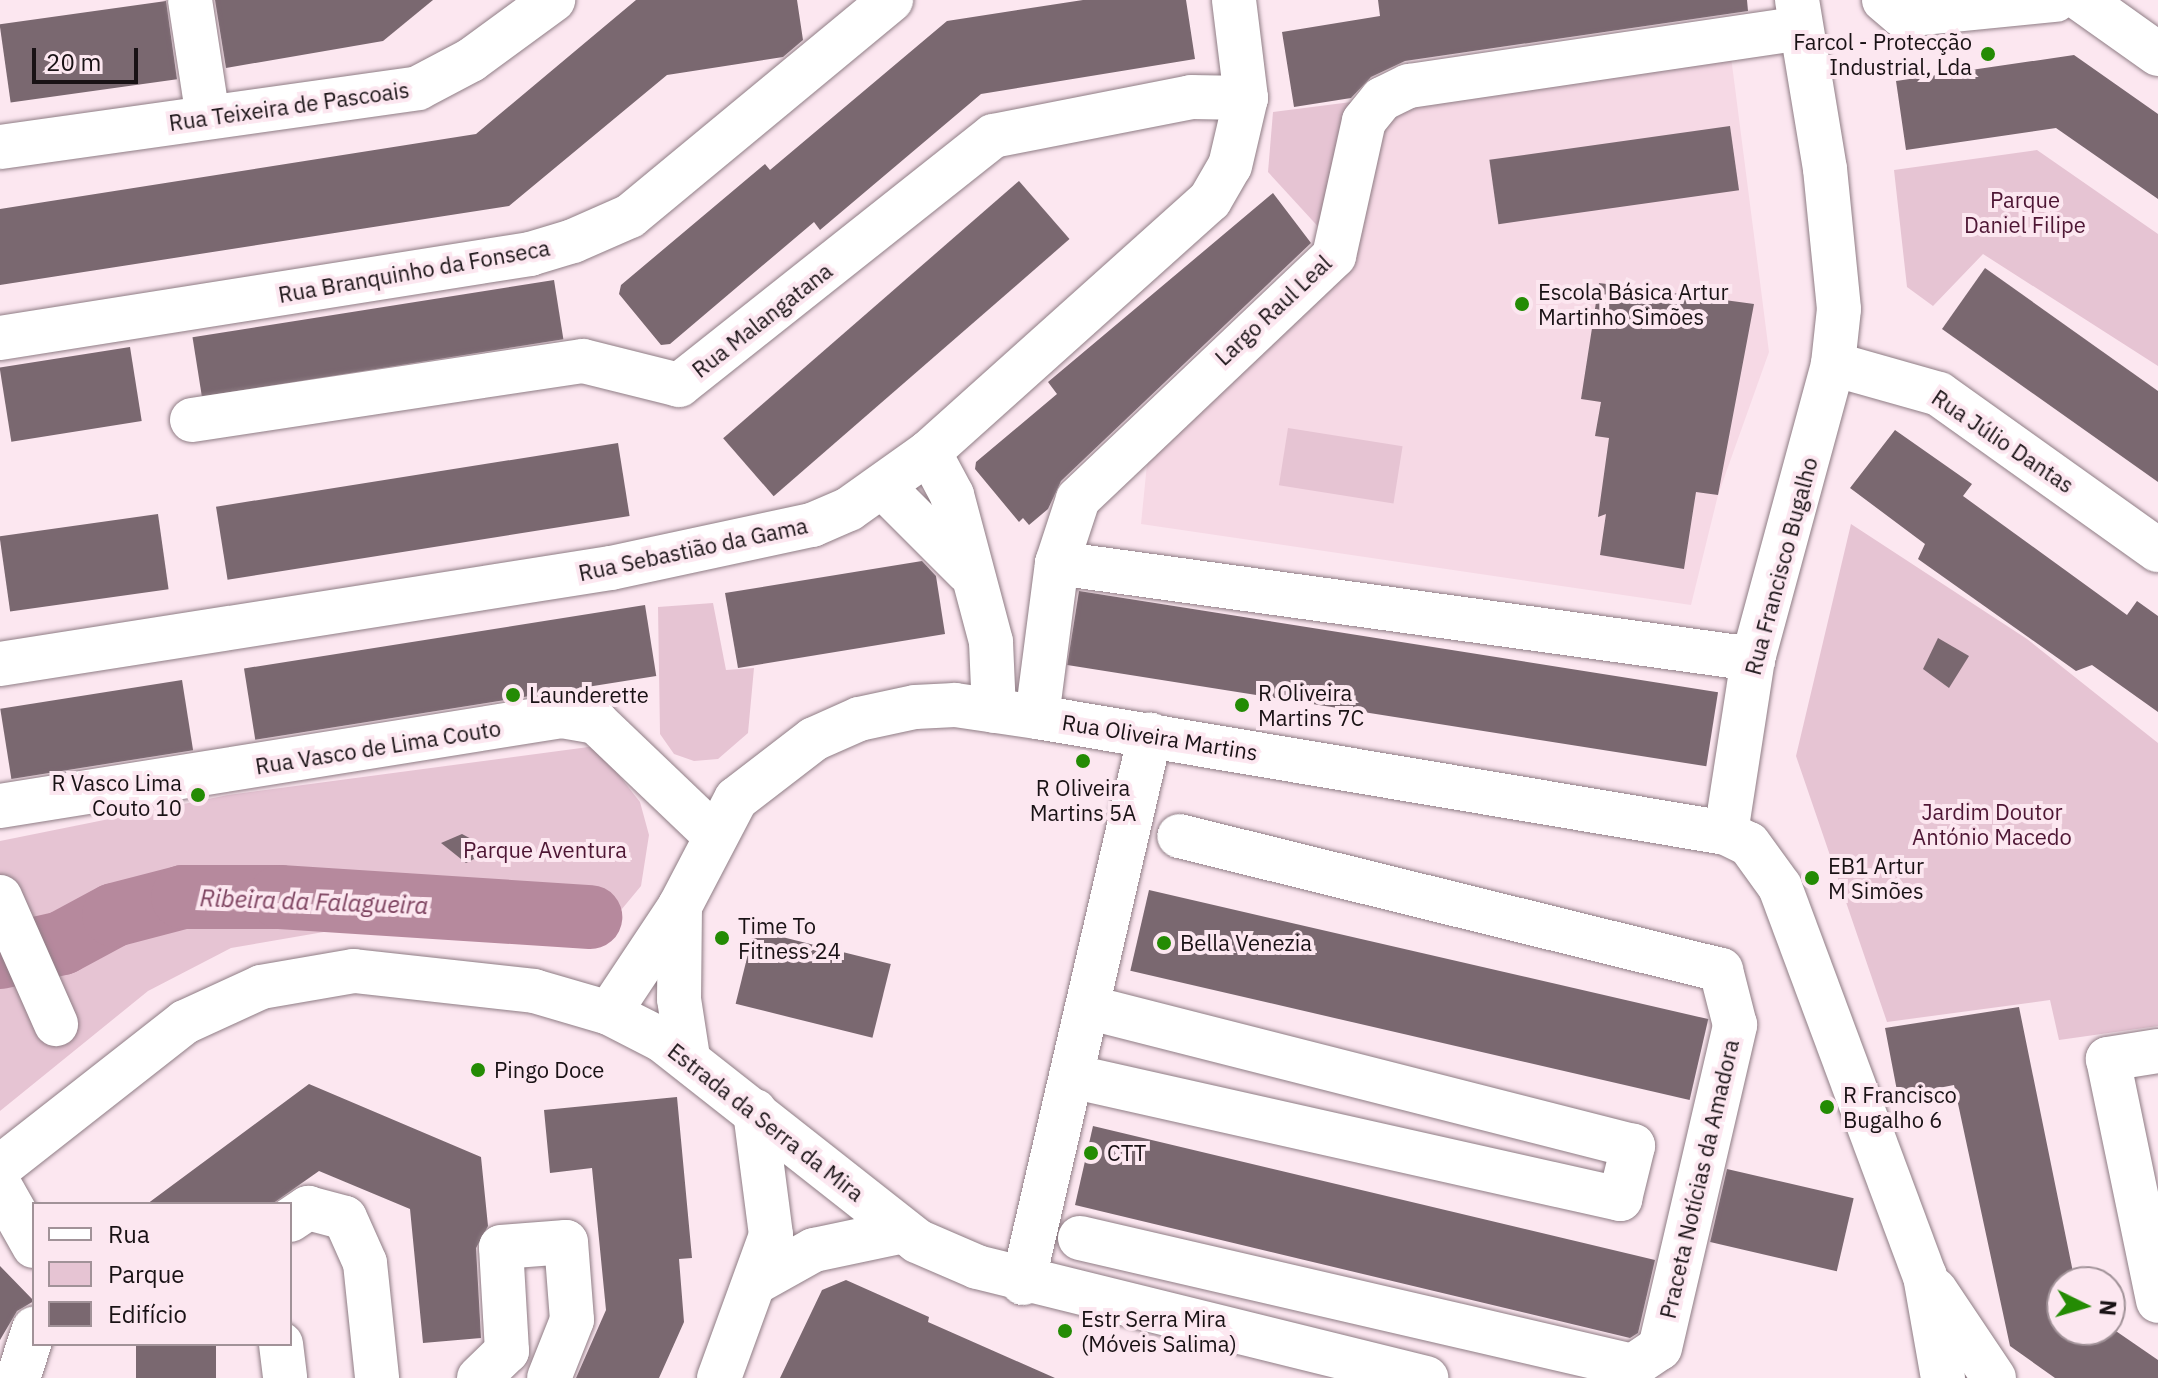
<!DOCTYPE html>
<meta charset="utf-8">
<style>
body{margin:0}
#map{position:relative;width:2158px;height:1378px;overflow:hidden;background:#fce7f0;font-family:"IBM Plex Sans",sans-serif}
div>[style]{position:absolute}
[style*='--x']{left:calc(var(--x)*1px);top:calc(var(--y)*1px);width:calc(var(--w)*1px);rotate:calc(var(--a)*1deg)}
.built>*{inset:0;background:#f6d9e5}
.green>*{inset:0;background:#e6c4d3;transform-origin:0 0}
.river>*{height:64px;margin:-32px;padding:0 32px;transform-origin:32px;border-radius:32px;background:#b6899d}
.building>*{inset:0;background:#7a6870;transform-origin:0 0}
.roads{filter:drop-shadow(0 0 2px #8f7d85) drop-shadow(0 0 2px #8f7d85)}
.minor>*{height:44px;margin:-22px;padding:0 22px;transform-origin:22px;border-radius:22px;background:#fff}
.dots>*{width:22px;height:22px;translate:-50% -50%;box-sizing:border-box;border:4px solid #fce7f0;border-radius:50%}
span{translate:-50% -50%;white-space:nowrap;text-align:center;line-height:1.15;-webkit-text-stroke:8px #fce7f0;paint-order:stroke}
.poi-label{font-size:22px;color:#191215}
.right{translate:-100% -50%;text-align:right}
.left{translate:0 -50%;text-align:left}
.street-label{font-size:22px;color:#191215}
.park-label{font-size:22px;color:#4e1634}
.water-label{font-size:24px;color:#7c415e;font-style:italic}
.legend{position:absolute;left:32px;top:1202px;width:260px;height:144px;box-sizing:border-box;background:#fce7f0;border:2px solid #a19298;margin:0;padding:10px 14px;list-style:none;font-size:24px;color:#191215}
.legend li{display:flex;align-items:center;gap:16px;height:40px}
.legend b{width:40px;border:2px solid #a19298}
.north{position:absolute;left:2046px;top:1266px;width:80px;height:80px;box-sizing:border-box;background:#fce7f0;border:2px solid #a19298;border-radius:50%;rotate:95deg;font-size:22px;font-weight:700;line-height:32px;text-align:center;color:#191215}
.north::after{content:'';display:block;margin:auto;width:28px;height:36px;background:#248b04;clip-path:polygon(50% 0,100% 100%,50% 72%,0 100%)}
.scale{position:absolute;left:32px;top:48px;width:106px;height:36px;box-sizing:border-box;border:4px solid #191215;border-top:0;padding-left:10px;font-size:24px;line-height:28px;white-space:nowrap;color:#191215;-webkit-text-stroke:6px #fce7f0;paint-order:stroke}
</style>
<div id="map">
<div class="built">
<div style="clip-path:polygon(1729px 41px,1769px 352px,1718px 495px,1691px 605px,1141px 524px,1151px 424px,1334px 256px,1382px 99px)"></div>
</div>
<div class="green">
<div style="clip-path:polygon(1359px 101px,1323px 232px,1268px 172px,1273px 112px)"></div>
<div style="clip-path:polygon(2037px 150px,2158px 234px,2158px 366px,1983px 254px,1933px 306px,1907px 287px,1894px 170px)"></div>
<div style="left:1288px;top:428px;width:116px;height:58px;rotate:9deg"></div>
<div style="clip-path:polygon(1851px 524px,2027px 639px,2158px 743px,2158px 1026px,2059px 1040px,2050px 1000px,1887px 1022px,1796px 756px)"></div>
<div style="clip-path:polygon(713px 603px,726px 670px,754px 668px,748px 733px,718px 759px,694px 761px,674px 754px,660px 734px,658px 607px)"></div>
<div style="clip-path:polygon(596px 746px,640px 802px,649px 835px,641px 886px,602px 933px,571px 947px,347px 928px,231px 948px,148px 991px,0 1111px,0 841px,228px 795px)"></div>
</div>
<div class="river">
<div style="--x:0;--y:957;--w:64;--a:-12.7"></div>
<div style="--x:62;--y:943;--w:59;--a:-28.3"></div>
<div style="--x:114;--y:915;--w:71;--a:-14.6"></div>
<div style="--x:183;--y:897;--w:97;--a:0"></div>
<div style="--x:280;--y:897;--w:311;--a:3.7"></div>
</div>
<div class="building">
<div style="clip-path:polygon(215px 0,433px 0,383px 41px,226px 68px)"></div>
<div style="clip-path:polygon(636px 0,797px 0,803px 40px,783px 57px,667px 75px,509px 206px,0 285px,0 209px,476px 134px)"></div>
<div style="clip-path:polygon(1083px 0,1186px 0,1195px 59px,981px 94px,820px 230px,814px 222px,670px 344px,661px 345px,619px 294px,621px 285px,765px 164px,770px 170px,947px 21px)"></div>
<div style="clip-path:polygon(1378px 0,1747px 0,1748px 11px,1405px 61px,1371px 77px,1351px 98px,1294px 107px,1282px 32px,1380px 16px)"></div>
<div style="left:166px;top:1px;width:79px;height:168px;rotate:82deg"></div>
<div style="clip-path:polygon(2074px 55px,2158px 114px,2158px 199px,2056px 128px,1906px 150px,1896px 81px)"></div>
<div style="left:1730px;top:126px;width:65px;height:243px;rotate:82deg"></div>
<div style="left:1019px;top:181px;width:77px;height:392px;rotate:49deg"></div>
<div style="clip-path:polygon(1273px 193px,1311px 243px,1061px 481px,1048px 509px,1029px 525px,1023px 518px,1019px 522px,975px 469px,976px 462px,1057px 394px,1048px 382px)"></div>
<div style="clip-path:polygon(1985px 268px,2158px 391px,2158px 482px,1942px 329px)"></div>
<div style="left:554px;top:280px;width:60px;height:366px;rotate:81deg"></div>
<div style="clip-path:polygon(1599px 283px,1754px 304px,1718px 495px,1696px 492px,1684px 569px,1600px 555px,1606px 514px,1598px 517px,1609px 438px,1595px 436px,1601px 402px,1581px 399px)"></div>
<div style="left:130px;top:347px;width:75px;height:132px;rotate:81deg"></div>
<div style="clip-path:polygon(1895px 430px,1972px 484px,1963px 496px,2127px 615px,2137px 601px,2158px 616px,2158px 712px,2092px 665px,2076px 671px,1918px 559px,1925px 544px,1850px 488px)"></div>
<div style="left:618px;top:443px;width:74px;height:407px;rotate:81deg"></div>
<div style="left:158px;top:514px;width:76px;height:160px;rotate:82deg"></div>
<div style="clip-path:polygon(922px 561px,936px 576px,945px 634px,738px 668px,725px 593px)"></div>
<div style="left:1079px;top:591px;width:647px;height:75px;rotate:9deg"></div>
<div style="left:645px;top:605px;width:72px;height:406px;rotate:81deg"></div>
<div style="clip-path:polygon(1938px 638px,1969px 656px,1949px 688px,1923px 669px)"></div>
<div style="left:182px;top:680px;width:71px;height:184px;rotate:81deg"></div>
<div style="clip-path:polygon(462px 834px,477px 842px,474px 859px,466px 863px,441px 843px)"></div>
<div style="left:1149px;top:890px;width:574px;height:83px;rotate:13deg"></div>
<div style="left:754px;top:930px;width:141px;height:76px;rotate:14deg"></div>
<div style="clip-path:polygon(2019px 1007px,2075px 1282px,2062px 1282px,2062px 1330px,2110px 1327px,2158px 1360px,2158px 1378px,2055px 1378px,2010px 1346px,1954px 1085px,1898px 1096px,1885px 1028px)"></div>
<div style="clip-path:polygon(309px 1084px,481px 1157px,488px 1226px,476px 1248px,481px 1338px,423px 1343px,410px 1209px,319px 1171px,272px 1204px,147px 1204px)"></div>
<div style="clip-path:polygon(677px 1097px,692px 1258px,679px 1259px,684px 1322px,659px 1378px,576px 1378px,606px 1310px,592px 1168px,550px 1173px,544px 1110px)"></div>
<div style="clip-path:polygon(1093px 1126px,1655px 1260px,1638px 1333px,1630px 1338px,1075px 1205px)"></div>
<div style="left:1727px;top:1169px;width:130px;height:75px;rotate:13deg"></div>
<div style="clip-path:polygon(0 1266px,34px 1301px,17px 1311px,0 1340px)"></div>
<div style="clip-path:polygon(846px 1280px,929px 1317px,928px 1322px,1055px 1378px,780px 1378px,822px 1290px)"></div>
<div style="left:136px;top:1344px;width:80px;height:34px"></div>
</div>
<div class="roads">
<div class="minor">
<div style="--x:190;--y:0;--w:118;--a:81.3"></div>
<div style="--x:1884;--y:0;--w:23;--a:40"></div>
<div style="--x:1902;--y:15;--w:154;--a:-5.6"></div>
<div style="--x:2082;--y:0;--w:93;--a:35.4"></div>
<div style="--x:0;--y:147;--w:422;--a:-8"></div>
<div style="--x:418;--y:88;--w:60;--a:-27.8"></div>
<div style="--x:471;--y:60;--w:102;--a:-36.2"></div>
<div style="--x:0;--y:338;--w:537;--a:-9.01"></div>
<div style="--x:530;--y:254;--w:45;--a:-16.8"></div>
<div style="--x:573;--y:241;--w:62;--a:-23.7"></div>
<div style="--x:630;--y:216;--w:339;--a:-39.6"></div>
<div style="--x:1833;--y:364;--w:110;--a:15.8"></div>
<div style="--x:1939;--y:394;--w:269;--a:35.5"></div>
<div style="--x:192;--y:420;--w:395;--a:-8.6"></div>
<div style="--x:583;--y:361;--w:99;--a:14"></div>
<div style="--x:679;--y:385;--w:401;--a:-38.4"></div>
<div style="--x:993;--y:136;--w:202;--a:-11.1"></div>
<div style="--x:1191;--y:97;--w:55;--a:1"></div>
<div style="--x:929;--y:452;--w:49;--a:61.9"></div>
<div style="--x:952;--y:495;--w:152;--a:75.1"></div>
<div style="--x:991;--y:642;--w:69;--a:87.5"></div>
<div style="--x:885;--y:489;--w:117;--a:45"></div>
<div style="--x:1057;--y:563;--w:67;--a:-71.8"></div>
<div style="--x:1078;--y:499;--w:353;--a:-43.5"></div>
<div style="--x:1334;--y:256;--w:138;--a:-77.5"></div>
<div style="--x:1364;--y:121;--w:28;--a:-51"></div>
<div style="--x:1382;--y:99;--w:30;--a:-26"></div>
<div style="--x:1409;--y:86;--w:396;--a:-8.4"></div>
<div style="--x:0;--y:664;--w:618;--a:-8.93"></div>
<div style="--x:611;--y:568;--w:206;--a:-12.1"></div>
<div style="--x:812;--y:525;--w:40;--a:-23.4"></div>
<div style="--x:849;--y:509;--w:98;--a:-35.5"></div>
<div style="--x:929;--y:452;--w:377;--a:-41.9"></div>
<div style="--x:1210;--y:200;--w:39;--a:-60"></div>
<div style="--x:1230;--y:166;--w:70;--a:-76.8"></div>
<div style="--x:1246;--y:98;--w:99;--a:-97"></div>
<div style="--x:1037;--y:717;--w:155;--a:-82.6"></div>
<div style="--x:1057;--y:563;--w:703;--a:7.85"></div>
<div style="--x:0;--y:806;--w:569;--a:-9.1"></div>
<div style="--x:562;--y:716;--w:35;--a:10"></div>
<div style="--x:596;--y:722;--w:162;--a:43.7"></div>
<div style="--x:1726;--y:833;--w:176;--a:-81.2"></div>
<div style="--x:1753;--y:659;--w:306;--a:-74.8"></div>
<div style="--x:1833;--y:364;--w:55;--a:-83.8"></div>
<div style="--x:1839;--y:309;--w:141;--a:-95.7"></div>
<div style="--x:1825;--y:169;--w:171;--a:-99.4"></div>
<div style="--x:0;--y:897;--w:139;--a:66.2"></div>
<div style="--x:680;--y:906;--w:93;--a:90.6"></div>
<div style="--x:679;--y:999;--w:59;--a:81.2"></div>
<div style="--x:609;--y:1013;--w:128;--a:-56.4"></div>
<div style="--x:680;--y:906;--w:121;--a:-62.4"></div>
<div style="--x:736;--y:799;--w:98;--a:-37.6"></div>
<div style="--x:814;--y:739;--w:49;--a:-24"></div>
<div style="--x:859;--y:719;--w:57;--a:-12.1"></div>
<div style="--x:915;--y:707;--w:40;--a:-2.9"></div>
<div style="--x:955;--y:705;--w:83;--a:8.3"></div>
<div style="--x:1037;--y:717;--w:699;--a:9.56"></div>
<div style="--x:1726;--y:833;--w:25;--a:26"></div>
<div style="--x:1749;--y:844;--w:53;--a:54.2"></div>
<div style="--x:1780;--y:887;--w:415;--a:69.6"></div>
<div style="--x:1925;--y:1276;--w:104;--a:80"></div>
<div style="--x:2158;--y:1051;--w:51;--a:170.9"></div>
<div style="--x:2108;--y:1059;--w:247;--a:78.3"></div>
<div style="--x:1071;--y:1076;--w:563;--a:12.63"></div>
<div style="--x:1620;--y:1199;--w:55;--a:-76.2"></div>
<div style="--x:1633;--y:1146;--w:563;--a:-165.72"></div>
<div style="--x:0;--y:1167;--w:235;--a:-38.1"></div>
<div style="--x:185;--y:1022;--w:84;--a:-24.7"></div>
<div style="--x:261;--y:987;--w:94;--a:-9.8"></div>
<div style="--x:354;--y:971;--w:181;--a:6.3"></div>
<div style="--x:534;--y:991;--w:78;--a:16.3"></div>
<div style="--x:609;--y:1013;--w:59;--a:27"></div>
<div style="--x:662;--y:1040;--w:325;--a:38.2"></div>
<div style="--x:917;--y:1241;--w:65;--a:23.4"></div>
<div style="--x:977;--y:1267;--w:463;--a:13.9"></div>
<div style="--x:0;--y:1186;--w:69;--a:60.5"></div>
<div style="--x:290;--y:1220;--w:22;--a:-34"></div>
<div style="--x:308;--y:1208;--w:38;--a:15"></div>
<div style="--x:345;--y:1218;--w:49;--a:66"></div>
<div style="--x:365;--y:1263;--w:116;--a:84"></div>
<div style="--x:1080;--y:1238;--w:568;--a:13.03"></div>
<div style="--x:1633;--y:1366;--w:32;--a:-34"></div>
<div style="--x:1660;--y:1348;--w:332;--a:-76.9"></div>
<div style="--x:1735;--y:1025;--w:57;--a:-104.3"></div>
<div style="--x:1721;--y:970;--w:558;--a:-166.11"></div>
<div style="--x:760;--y:1280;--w:62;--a:-29.1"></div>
<div style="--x:814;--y:1250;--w:92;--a:-11.9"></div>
<div style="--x:1023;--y:1283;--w:563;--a:-76.95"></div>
<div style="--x:1935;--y:1290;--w:106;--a:56.2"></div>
<div style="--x:281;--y:1344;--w:34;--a:83"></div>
<div style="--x:18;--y:1378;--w:52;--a:-71.9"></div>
<div style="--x:479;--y:1378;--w:39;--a:-44"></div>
<div style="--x:507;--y:1351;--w:104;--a:-93.3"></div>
<div style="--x:501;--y:1247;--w:65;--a:-4.4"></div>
<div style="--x:566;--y:1242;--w:78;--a:85.6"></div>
<div style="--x:572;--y:1320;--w:62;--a:111.6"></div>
<div style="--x:719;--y:1378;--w:152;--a:-70"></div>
<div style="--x:771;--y:1235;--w:125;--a:-97.4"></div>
</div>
</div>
<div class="dots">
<div style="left:1988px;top:54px;background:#248b04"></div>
<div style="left:1522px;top:304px;background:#248b04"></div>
<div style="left:513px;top:695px;background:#248b04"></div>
<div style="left:1242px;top:705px;background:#248b04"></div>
<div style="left:1083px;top:761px;background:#248b04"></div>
<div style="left:198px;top:795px;background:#248b04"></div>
<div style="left:1812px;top:878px;background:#248b04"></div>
<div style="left:722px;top:938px;background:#248b04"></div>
<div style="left:1164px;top:943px;background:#248b04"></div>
<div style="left:478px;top:1070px;background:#248b04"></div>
<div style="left:1827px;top:1107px;background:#248b04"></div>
<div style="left:1091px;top:1153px;background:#248b04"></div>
<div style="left:1065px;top:1331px;background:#248b04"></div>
</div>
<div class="poi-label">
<span class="right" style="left:1972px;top:54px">Farcol - Protecção<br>Industrial, Lda</span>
<span class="left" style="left:1538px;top:304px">Escola Básica Artur<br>Martinho Simões</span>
<span class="left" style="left:1258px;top:705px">R Oliveira<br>Martins 7C</span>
<span class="left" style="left:529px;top:695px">Launderette</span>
<span class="right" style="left:182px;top:795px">R Vasco Lima<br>Couto 10</span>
<span style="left:1083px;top:800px">R Oliveira<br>Martins 5A</span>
<span class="left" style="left:1828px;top:878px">EB1 Artur<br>M Simões</span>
<span class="left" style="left:738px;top:938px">Time To<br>Fitness 24</span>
<span class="left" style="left:1180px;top:943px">Bella Venezia</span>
<span class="left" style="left:494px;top:1070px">Pingo Doce</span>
<span class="left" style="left:1843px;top:1107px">R Francisco<br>Bugalho 6</span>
<span class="left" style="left:1107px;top:1153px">CTT</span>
<span class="left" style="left:1081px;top:1331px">Estr Serra Mira<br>(Móveis Salima)</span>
</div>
<div class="street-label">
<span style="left:289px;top:106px;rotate:-8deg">Rua Teixeira de Pascoais</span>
<span style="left:414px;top:271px;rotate:-10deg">Rua Branquinho da Fonseca</span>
<span style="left:1273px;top:310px;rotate:-43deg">Largo Raul Leal</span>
<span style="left:762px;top:320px;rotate:-38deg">Rua Malangatana</span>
<span style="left:2003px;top:441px;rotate:34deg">Rua Júlio Dantas</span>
<span style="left:693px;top:549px;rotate:-12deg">Rua Sebastião da Gama</span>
<span style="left:1781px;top:566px;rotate:-75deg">Rua Francisco Bugalho</span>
<span style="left:1160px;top:737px;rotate:9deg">Rua Oliveira Martins</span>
<span style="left:378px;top:747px;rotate:-9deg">Rua Vasco de Lima Couto</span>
<span style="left:766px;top:1122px;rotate:38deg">Estrada da Serra da Mira</span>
<span style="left:1699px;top:1179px;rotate:-77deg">Praceta Notícias da Amadora</span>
</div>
<div class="park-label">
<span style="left:2025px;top:212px">Parque<br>Daniel Filipe</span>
<span style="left:1992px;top:824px">Jardim Doutor<br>António Macedo</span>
<span style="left:545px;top:850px">Parque Aventura</span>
</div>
<div class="water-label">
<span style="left:314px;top:902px;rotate:2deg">Ribeira da Falagueira</span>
</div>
<ul class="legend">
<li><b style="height:10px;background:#fff"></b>Rua</li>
<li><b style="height:22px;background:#e6c4d3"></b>Parque</li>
<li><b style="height:22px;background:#7a6870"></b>Edifício</li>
</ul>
<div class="north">N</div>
<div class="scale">20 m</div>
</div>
